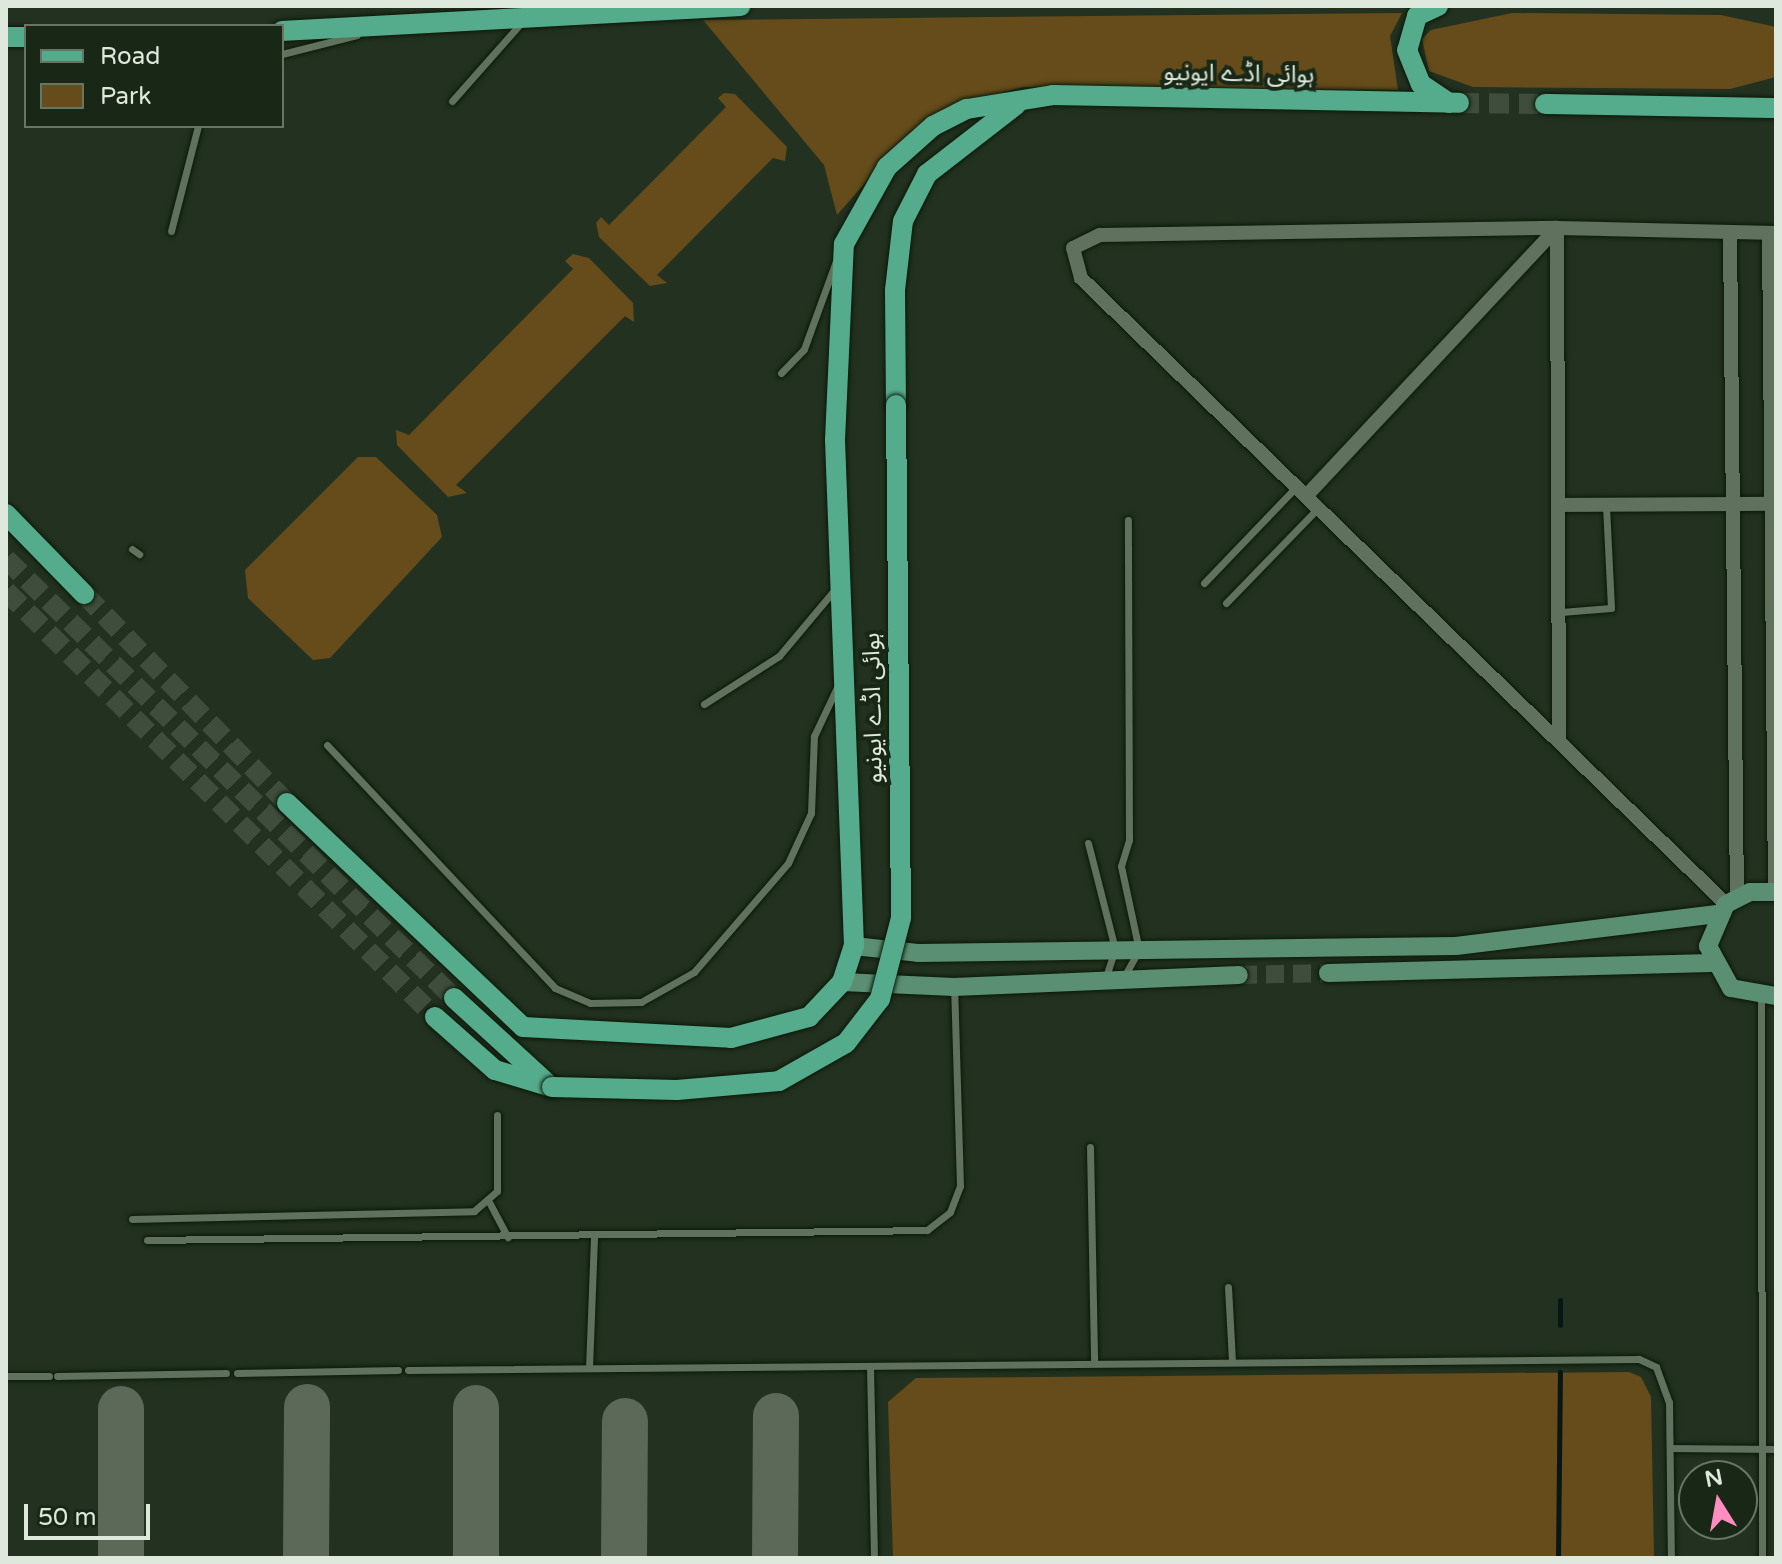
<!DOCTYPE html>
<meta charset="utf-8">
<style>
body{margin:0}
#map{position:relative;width:1782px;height:1564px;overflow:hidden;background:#233220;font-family:"Varela Round","Noto Sans Arabic",sans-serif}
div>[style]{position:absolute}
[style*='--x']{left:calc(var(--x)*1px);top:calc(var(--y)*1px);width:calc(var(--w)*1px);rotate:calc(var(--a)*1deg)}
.green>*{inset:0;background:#654c1a}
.stream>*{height:5px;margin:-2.5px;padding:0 2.5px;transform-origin:2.5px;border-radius:2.5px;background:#081616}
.taxiway>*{height:46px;margin:-23px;padding:0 23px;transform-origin:23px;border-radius:23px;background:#5c6959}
.secondary-tunnel>*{height:18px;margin-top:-9px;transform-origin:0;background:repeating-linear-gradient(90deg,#3f4d3c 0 18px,transparent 0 27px)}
.primary-tunnel>*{height:20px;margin-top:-10px;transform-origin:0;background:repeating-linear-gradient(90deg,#3f4d3c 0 20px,transparent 0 30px)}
.roads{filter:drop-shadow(0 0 2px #0c1909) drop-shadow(0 0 2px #0c1909)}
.lane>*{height:7px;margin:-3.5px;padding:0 3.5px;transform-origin:3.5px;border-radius:3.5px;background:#60715d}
.street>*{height:14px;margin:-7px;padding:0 7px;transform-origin:7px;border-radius:7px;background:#60715d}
.secondary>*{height:18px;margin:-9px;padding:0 9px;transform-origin:9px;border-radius:9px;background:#5b8f74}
.primary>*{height:20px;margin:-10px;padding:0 10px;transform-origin:10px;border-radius:10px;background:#55ac8c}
.bridges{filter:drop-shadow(0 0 2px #0c1909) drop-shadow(0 0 2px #0c1909)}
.primary-bridge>*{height:20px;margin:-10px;padding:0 10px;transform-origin:10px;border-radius:10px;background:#55ac8c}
span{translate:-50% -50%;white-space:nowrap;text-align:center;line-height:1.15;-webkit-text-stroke:8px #192816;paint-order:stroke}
.street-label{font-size:24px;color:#dee8dc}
.frame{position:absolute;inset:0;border:8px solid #dee8dc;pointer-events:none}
.legend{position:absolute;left:24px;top:24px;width:260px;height:104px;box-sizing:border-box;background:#192816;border:2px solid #687565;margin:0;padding:10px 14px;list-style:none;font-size:24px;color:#dee8dc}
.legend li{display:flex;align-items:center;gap:16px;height:40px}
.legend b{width:40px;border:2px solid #687565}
.north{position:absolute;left:1678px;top:1460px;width:80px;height:80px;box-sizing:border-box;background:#192816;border:2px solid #687565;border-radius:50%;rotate:349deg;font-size:22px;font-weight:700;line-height:32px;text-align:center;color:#dee8dc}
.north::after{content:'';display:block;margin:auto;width:28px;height:36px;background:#fd8ebf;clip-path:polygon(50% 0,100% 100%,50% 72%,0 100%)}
.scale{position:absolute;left:24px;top:1504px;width:126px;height:36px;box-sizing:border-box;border:4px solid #dee8dc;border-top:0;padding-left:10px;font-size:24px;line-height:28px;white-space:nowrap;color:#dee8dc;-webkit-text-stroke:6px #192816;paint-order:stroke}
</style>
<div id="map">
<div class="green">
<div style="clip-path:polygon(1402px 13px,1390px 36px,1398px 90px,1023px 87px,972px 101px,899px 144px,837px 215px,824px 165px,703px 20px)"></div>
<div style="clip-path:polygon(1512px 13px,1721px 15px,1776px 27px,1776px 77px,1730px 89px,1473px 87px,1429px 71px,1422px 39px,1431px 30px)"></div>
<div style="clip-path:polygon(724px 93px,735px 94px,787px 147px,785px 161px,773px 158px,657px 275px,667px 283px,650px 286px,599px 237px,596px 223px,601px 217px,609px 225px,726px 107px,718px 98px)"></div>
<div style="clip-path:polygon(573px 254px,589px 258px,633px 303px,634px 322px,625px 316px,456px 485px,467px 493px,448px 497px,397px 445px,396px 430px,409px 435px,573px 269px,565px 261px)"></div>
<div style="clip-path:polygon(358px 457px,376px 457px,437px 515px,442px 537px,330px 658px,313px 660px,248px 598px,245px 570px)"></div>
<div style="clip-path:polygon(1629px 1372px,1641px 1377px,1651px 1397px,1654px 1558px,893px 1558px,888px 1402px,916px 1378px)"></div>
</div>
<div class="stream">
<div style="--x:1560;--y:1325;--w:25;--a:-90"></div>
<div style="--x:1558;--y:1558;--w:186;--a:-89.4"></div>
</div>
<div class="taxiway">
<div style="--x:121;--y:1409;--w:149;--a:90"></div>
<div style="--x:306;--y:1558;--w:151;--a:-89.6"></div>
<div style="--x:476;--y:1558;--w:150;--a:-90"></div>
<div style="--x:624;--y:1558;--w:137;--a:-89.6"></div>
<div style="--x:775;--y:1558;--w:142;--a:-89.6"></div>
</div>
<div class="secondary-tunnel">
<div style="--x:1239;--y:975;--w:89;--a:-1.3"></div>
</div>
<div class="primary-tunnel">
<div style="--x:1459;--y:103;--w:86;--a:0.7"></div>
<div style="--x:6;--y:559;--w:627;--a:44.42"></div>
<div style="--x:6;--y:591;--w:605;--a:44.8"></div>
<div style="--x:84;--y:594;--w:291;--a:45.8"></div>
</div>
<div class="roads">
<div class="lane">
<div style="--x:282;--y:54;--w:77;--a:-14.2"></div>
<div style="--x:452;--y:101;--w:106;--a:-48.5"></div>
<div style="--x:171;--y:231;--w:108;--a:-75.6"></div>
<div style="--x:781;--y:373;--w:33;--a:-46"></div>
<div style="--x:804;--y:349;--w:94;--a:-70"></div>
<div style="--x:132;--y:549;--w:9;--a:36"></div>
<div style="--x:1204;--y:583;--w:134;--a:-46.2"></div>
<div style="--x:1226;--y:603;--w:134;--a:-45.9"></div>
<div style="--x:1561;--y:612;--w:50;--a:-4.6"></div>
<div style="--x:1611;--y:608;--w:104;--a:-92.8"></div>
<div style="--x:704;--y:704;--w:89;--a:-32.6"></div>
<div style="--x:779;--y:656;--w:89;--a:-50"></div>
<div style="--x:327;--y:745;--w:333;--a:46.8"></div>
<div style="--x:555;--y:988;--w:38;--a:23"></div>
<div style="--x:590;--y:1003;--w:51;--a:-1.1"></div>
<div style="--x:641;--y:1002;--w:61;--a:-29.5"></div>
<div style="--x:694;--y:972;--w:144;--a:-49.2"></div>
<div style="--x:788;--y:863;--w:55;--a:-65.3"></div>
<div style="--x:811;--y:813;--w:77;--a:-87.8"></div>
<div style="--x:814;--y:736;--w:59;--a:-64.7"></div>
<div style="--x:1088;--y:843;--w:109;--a:75.7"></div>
<div style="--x:1115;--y:949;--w:29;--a:108"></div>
<div style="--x:1125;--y:975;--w:29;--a:-61"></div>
<div style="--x:1139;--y:950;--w:86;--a:-102.1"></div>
<div style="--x:1121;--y:866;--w:27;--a:-73"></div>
<div style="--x:1129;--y:840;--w:320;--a:-90.2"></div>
<div style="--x:1761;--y:998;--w:560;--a:89.9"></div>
<div style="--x:1090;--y:1147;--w:216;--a:88.9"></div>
<div style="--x:489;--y:1202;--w:40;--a:62"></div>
<div style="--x:132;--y:1219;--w:342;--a:-1.3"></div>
<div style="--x:474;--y:1211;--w:30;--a:-41"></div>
<div style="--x:497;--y:1191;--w:76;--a:-90"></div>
<div style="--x:147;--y:1240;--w:780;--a:-0.73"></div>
<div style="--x:927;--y:1230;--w:29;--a:-38"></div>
<div style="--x:950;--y:1212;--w:28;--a:-69"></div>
<div style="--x:960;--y:1186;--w:197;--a:-91.7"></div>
<div style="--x:1228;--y:1287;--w:75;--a:86.9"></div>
<div style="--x:870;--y:1366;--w:192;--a:88.8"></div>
<div style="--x:589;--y:1368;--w:133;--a:-87.8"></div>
<div style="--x:408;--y:1370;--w:1231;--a:-0.51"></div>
<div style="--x:1639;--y:1359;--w:19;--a:25"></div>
<div style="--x:1656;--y:1367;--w:37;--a:70"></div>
<div style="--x:1669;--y:1402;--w:156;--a:89.3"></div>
<div style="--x:237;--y:1373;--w:161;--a:-1.1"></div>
<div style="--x:6;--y:1376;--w:43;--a:0"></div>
<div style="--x:57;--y:1376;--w:169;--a:-1"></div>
<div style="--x:1670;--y:1448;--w:106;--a:0.5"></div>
</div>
<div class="street">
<div style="--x:1557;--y:228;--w:511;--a:89.78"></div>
<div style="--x:1730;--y:233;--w:663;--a:89.4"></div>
<div style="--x:1769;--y:233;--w:659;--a:89.48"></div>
<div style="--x:1309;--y:493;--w:363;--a:-46.9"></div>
<div style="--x:1563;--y:505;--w:213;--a:-0.3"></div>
<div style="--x:1726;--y:904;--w:899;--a:-135.86"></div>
<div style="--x:1081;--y:278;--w:31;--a:-105"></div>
<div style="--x:1073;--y:248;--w:30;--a:-26"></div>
<div style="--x:1100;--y:235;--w:457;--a:-0.9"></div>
<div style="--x:1557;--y:228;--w:219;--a:1.3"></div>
</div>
<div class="secondary">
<div style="--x:1776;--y:892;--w:26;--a:180"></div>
<div style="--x:1750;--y:892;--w:27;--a:153"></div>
<div style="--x:1726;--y:904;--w:46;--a:113.2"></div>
<div style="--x:1708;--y:946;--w:48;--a:61.3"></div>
<div style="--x:1731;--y:988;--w:46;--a:10.1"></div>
<div style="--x:854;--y:946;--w:64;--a:6.2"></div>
<div style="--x:918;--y:953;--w:538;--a:-0.75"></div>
<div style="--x:1456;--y:946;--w:263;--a:-7"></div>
<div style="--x:1328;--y:973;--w:383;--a:-1.5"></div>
<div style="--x:842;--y:982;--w:112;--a:2.6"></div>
<div style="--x:954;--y:987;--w:285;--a:-2.4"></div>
</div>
<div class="primary">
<div style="--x:1438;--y:6;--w:23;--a:155"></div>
<div style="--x:1417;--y:16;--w:35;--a:106"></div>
<div style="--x:1407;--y:50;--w:37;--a:68"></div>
<div style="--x:1421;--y:84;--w:34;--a:34"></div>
<div style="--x:282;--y:31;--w:459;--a:-3.1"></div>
<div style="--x:6;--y:37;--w:20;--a:0"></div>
<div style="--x:1545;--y:104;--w:231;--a:1"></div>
<div style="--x:896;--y:405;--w:115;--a:-90.5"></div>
<div style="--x:895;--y:290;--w:69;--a:-83.4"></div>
<div style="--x:903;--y:221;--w:53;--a:-62.9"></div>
<div style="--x:927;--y:174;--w:113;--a:-37.8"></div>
<div style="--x:6;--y:514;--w:112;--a:45.7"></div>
<div style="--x:287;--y:803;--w:325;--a:43.5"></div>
<div style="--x:523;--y:1027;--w:208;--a:3"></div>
<div style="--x:731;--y:1038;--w:81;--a:-15.1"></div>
<div style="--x:809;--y:1017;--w:48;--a:-46.7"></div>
<div style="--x:842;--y:982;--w:38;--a:-72"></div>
<div style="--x:854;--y:946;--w:506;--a:-92.15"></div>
<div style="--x:835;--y:440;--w:196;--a:-87.4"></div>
<div style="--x:844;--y:244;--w:88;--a:-60.8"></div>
<div style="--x:887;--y:167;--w:62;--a:-41.7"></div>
<div style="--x:933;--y:126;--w:38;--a:-27"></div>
<div style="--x:967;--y:109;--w:87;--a:-9.2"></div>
<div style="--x:1053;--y:95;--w:406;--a:1.1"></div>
<div style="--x:454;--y:998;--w:125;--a:42.4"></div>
<div style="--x:435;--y:1017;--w:80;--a:41.5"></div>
<div style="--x:495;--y:1070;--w:59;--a:16.6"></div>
</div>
</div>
<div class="bridges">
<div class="primary-bridge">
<div style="--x:552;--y:1087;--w:125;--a:1.4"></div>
<div style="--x:677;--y:1090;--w:102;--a:-5"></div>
<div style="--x:779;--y:1081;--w:77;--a:-29.6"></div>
<div style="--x:846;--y:1043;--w:56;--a:-52.3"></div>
<div style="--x:880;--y:999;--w:84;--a:-75.5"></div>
<div style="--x:901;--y:918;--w:513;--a:-90.56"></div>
</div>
</div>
<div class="street-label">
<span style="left:1239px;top:74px;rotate:1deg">ہوائی اڈے ایونیو</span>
<span style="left:873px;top:708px;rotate:-91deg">ہوائی اڈے ایونیو</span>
</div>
<div class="frame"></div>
<ul class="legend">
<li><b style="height:10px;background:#55ac8c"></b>Road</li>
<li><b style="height:22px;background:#654c1a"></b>Park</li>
</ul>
<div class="north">N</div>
<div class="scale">50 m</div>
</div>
